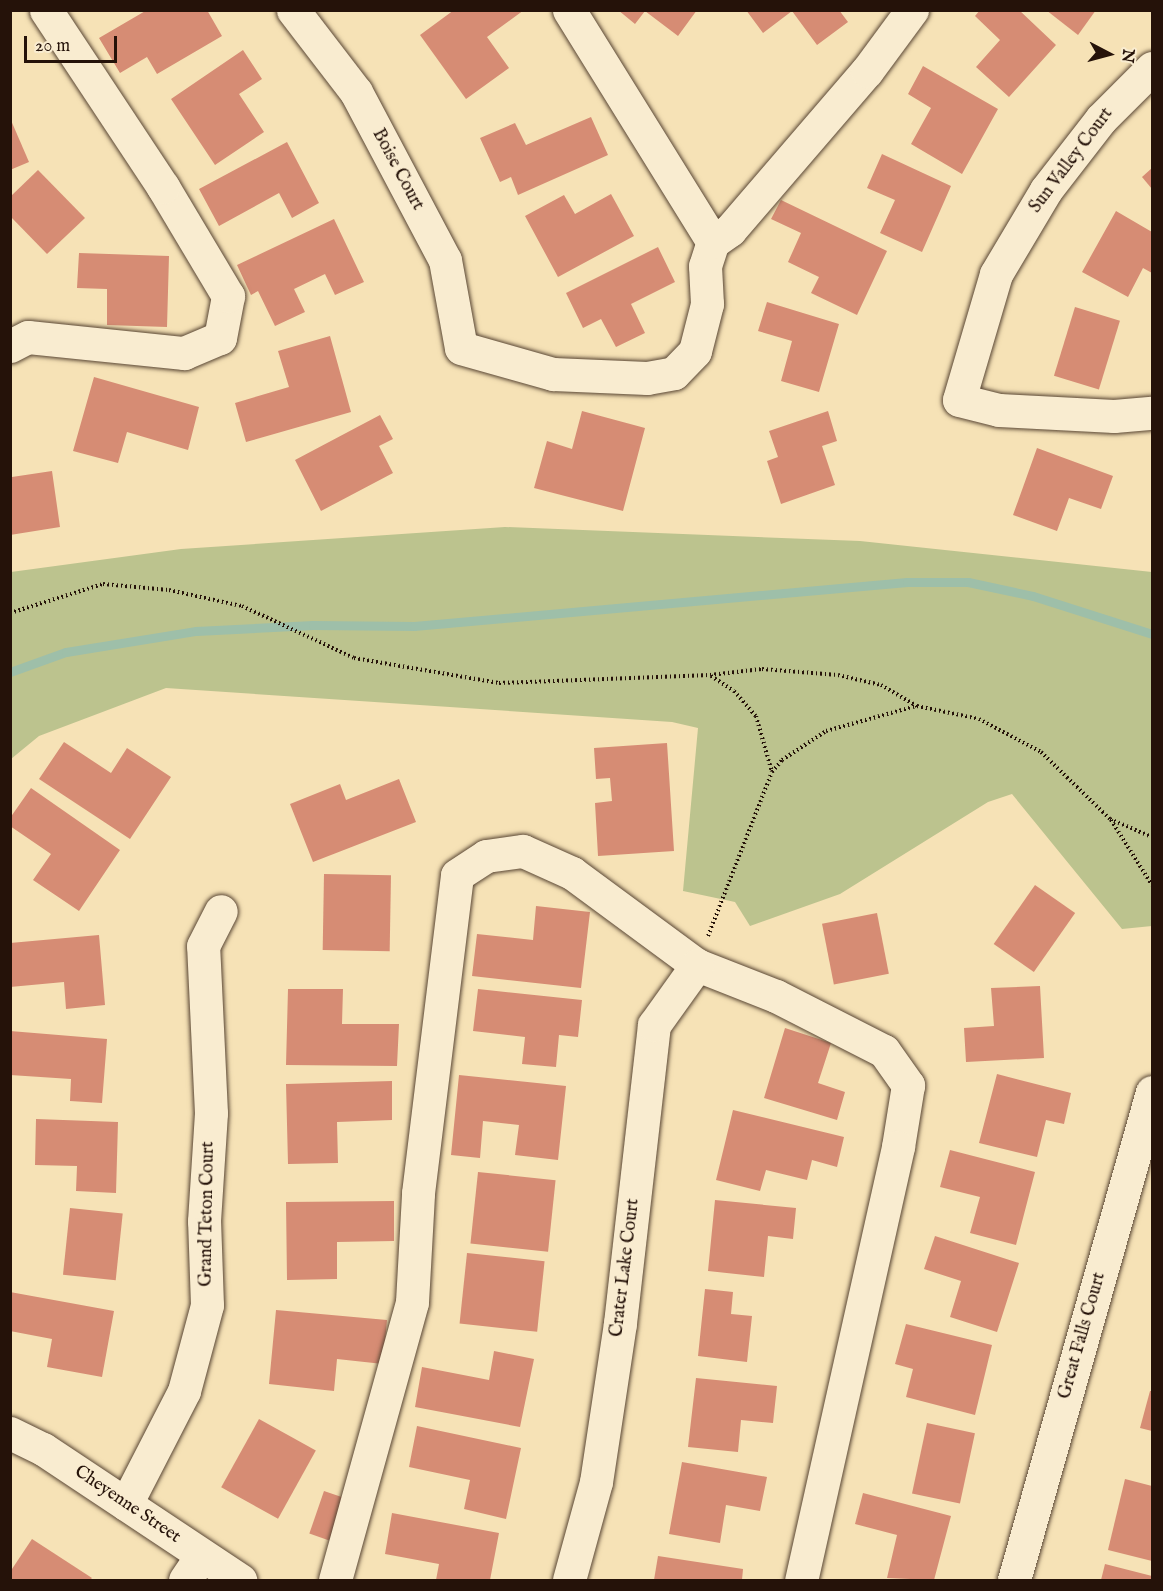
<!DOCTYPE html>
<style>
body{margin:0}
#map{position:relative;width:1163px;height:1591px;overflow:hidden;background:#f6e2b6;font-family:"IM FELL English",serif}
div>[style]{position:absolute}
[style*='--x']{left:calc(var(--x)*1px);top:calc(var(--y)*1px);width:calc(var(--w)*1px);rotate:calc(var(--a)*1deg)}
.green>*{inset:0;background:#bcc38e}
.stream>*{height:9px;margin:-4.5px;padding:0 4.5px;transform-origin:4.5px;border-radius:4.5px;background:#9ebfa9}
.building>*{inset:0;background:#d68c74;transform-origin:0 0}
.path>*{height:4px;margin-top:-2px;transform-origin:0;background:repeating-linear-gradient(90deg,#251209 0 1.5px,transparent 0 4.5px)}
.roads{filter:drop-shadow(0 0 2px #594634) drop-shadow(0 0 2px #594634)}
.minor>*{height:33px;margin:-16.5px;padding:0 16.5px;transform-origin:16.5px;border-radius:16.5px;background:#f9ecd0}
span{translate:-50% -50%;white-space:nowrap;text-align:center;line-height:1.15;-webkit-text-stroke:4.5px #f9ecd0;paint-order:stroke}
.street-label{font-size:18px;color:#251209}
.frame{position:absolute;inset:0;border:12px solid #251209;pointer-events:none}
.north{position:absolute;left:1079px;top:24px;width:60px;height:60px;-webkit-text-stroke:4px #f9ecd0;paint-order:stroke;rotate:96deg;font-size:16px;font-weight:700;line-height:24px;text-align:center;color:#251209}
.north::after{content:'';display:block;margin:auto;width:21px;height:27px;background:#251209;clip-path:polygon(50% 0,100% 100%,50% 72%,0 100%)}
.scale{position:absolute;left:24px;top:36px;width:93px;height:27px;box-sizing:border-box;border:3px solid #251209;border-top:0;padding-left:8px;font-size:18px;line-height:21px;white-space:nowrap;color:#251209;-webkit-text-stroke:4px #f9ecd0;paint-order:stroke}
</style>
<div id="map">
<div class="green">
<div style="clip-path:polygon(505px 527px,860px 541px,1152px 572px,1152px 926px,1122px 929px,1012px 794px,988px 802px,840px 894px,750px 926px,735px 902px,683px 891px,698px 728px,672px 722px,166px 688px,39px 736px,11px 759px,11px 572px,181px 549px)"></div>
</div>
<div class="stream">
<div style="--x:10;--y:672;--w:59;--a:-19.7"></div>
<div style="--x:66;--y:652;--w:132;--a:-9.2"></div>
<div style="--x:196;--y:631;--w:117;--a:-2.9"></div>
<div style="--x:313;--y:625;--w:101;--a:0.6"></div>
<div style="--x:414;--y:626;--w:495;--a:-5.1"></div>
<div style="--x:907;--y:582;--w:61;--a:0"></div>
<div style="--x:968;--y:582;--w:66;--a:12.2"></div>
<div style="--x:1033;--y:596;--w:125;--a:17.7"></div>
</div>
<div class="building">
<div style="clip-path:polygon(147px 10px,207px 10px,222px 36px,157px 74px,147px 57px,120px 73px,99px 38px)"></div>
<div style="clip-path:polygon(454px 10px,524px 10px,487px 37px,509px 68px,466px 99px,420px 35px)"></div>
<div style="clip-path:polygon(618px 10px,697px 10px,678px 36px,645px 11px,635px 24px)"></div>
<div style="clip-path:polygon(746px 10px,839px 10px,848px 22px,817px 45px,792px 11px,763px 33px)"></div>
<div style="clip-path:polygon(980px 10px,1019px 10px,1056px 45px,1009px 97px,976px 67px,1000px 40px,975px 16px)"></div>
<div style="clip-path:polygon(1046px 10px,1096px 10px,1078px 35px)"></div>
<div style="clip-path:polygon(243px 50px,262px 79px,239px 94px,264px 132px,215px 165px,171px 99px)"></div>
<div style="clip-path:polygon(923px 66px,998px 109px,962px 174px,911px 144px,931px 108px,908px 94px)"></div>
<div style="clip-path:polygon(591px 117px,608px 155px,518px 195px,511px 177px,500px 182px,480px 138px,515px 123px,526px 145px)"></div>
<div style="clip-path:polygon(10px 118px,29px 162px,10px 170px)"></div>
<div style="clip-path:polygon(287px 142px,319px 203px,292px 218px,279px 193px,219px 226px,199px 189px)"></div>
<div style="clip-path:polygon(882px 154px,951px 186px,922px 252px,880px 233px,895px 200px,867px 188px)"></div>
<div style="clip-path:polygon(1152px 168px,1152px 189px,1142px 177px)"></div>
<div style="clip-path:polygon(38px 170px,85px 218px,47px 254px,10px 216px,10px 197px)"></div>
<div style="clip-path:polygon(611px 194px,634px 236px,558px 277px,525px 216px,564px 195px,575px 214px)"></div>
<div style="clip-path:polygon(781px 200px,887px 251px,857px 315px,811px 293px,819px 277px,788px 262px,801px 233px,771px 219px)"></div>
<div style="clip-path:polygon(1116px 211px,1152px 232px,1152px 273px,1143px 268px,1128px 297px,1082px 272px)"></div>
<div style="clip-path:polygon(334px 219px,364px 282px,335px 295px,325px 274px,294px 289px,305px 312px,275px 326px,258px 291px,251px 295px,237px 265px)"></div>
<div style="clip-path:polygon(658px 247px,675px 282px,631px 304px,645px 333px,616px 347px,601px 319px,583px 328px,566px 293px)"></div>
<div style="clip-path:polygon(79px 253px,169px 256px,167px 327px,107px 325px,107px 289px,77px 288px)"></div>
<div style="clip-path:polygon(767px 302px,839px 324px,819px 392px,781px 381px,792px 341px,758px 331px)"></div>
<div style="left:1075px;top:307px;width:47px;height:72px;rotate:17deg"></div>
<div style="clip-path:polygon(330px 336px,351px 412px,246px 442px,235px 403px,289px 387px,278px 351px)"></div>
<div style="clip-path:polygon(94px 377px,199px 407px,188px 450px,127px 432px,118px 463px,73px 451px)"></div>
<div style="clip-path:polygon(582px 411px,645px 428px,623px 511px,534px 488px,547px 441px,572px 449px)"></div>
<div style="clip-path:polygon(828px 411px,837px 441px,822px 446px,835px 485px,781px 504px,767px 461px,778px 457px,769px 431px)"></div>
<div style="clip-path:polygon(380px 415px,393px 439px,379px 446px,393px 473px,321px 511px,295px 460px)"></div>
<div style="clip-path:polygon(1037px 448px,1113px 476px,1101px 509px,1069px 498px,1057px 531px,1013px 515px)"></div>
<div style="clip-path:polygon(52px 471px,60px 527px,10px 535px,10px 473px,12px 477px)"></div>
<div style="clip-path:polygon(64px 742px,111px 773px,127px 748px,171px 777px,130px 839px,39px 779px)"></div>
<div style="clip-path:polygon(667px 743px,674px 851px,598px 856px,595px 803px,612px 801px,610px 778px,596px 779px,594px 748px)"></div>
<div style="clip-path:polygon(399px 779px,416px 822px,313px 862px,290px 804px,340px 784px,346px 800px)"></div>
<div style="clip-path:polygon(31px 788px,120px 850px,79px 911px,33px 880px,51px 854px,10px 826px,10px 818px)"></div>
<div style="left:324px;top:874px;width:67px;height:76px;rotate:1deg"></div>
<div style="left:1035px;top:885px;width:49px;height:72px;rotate:35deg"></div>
<div style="clip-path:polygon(536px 906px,590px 912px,581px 988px,472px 976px,477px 934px,533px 940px)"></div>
<div style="left:877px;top:913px;width:62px;height:56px;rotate:79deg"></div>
<div style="clip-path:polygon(99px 935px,105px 1005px,66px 1009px,64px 982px,10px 987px,10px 943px)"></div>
<div style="clip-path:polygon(1040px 986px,1044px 1058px,966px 1062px,964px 1028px,994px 1026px,991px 988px)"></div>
<div style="clip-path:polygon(288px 989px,343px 989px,342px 1024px,399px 1024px,397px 1066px,286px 1065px)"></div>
<div style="clip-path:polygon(478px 989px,582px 1000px,578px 1037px,559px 1035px,556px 1067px,522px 1064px,525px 1037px,473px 1031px)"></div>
<div style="clip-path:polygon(785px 1028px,831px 1043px,818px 1083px,845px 1092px,837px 1120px,764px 1098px)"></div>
<div style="clip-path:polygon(10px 1031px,107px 1039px,102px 1103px,70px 1101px,71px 1079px,10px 1075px)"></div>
<div style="clip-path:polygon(997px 1074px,1071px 1093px,1064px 1124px,1046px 1120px,1037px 1157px,979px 1143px)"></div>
<div style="clip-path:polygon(459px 1075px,566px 1086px,558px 1160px,515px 1155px,519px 1125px,483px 1121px,480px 1158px,451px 1155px)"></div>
<div style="clip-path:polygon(392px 1081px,392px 1120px,337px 1122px,338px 1163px,288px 1164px,286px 1084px)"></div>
<div style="clip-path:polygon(733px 1110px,844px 1137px,837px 1167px,812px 1160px,807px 1180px,766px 1170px,760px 1191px,716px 1180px)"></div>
<div style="clip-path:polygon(36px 1119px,118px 1122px,116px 1193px,76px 1191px,77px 1166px,35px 1165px)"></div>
<div style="clip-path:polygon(950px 1150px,1035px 1172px,1016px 1245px,970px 1233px,980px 1197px,940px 1187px)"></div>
<div style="left:478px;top:1172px;width:78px;height:72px;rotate:6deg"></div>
<div style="clip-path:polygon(715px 1200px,796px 1208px,793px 1239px,768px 1236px,764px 1277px,708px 1271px)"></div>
<div style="clip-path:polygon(394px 1201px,394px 1241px,337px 1242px,337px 1279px,287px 1280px,286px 1202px)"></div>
<div style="left:70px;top:1208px;width:53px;height:67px;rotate:6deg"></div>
<div style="clip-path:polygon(935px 1236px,1019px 1263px,997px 1332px,950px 1317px,961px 1281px,924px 1269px)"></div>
<div style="left:467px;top:1253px;width:78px;height:71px;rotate:6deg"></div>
<div style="clip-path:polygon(705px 1289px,733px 1292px,731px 1314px,752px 1316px,747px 1362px,698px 1356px)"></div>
<div style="clip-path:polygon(10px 1292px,114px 1311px,102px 1377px,47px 1367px,52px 1339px,10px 1331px)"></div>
<div style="clip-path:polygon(276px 1310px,387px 1320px,383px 1364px,337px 1359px,334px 1391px,269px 1384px)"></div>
<div style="clip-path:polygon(906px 1324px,992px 1345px,975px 1415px,906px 1397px,913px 1369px,895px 1364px)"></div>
<div style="clip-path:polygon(494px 1351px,534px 1359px,520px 1427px,415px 1407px,422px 1367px,489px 1380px)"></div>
<div style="clip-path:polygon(696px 1378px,777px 1386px,773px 1423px,741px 1420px,738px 1452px,688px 1447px)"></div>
<div style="clip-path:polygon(1150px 1391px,1152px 1391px,1152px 1431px,1140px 1428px)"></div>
<div style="left:259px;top:1419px;width:65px;height:78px;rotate:29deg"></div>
<div style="left:927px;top:1423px;width:49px;height:72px;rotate:12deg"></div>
<div style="clip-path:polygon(417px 1426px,521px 1448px,506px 1519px,464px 1509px,470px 1480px,409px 1467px)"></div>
<div style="clip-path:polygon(682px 1462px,767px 1477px,760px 1511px,726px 1505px,720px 1543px,669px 1534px)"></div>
<div style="clip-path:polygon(1125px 1479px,1152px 1486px,1152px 1561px,1108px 1550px)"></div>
<div style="left:324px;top:1491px;width:21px;height:45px;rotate:19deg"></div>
<div style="clip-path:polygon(863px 1493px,951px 1516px,934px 1580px,887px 1578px,897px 1535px,855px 1524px)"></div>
<div style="clip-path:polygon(392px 1513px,499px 1533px,490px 1580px,436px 1580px,439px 1564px,385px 1554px)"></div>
<div style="clip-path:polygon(32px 1539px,92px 1578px,90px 1580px,10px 1580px,10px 1572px)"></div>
<div style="clip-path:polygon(658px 1556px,743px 1569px,742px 1580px,654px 1580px)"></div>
<div style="clip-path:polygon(1105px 1564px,1152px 1576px,1152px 1580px,1101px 1580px)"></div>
</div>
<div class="path">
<div style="--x:10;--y:613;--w:97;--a:-17.3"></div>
<div style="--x:103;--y:584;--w:66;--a:5.2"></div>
<div style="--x:169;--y:590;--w:75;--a:12.4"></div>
<div style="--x:242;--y:606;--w:123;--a:24.9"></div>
<div style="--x:354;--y:658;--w:147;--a:9.8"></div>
<div style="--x:499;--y:683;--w:211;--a:-2.2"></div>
<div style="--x:710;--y:675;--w:52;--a:-6.6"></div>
<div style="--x:762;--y:669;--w:76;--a:4.5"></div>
<div style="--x:838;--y:675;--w:44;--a:13.1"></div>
<div style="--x:881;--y:685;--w:42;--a:30.3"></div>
<div style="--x:917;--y:706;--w:63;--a:11.8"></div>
<div style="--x:979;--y:719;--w:70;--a:28"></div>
<div style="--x:1041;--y:752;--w:96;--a:44.2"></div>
<div style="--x:1110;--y:819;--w:46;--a:23.2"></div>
<div style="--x:711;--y:676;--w:27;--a:33"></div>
<div style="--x:734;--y:691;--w:33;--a:49"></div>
<div style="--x:756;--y:716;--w:58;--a:74.1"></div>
<div style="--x:1111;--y:820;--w:77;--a:57.8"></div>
<div style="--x:708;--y:936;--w:176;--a:-68.7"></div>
<div style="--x:772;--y:772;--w:16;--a:-50"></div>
<div style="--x:782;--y:760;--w:53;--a:-33.4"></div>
<div style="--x:826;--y:731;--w:93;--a:-15.5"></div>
</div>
<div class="roads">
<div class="minor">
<div style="--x:293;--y:10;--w:103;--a:52.5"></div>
<div style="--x:356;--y:92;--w:190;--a:62.1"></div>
<div style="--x:445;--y:260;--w:89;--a:79.7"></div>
<div style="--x:461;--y:348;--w:96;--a:15.8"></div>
<div style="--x:553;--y:374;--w:94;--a:2.4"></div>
<div style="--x:647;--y:378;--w:27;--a:-10"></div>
<div style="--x:674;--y:373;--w:30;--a:-46"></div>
<div style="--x:695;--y:351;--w:49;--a:-75.7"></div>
<div style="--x:707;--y:304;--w:38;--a:-93"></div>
<div style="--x:705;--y:266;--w:25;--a:-72"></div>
<div style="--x:713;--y:242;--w:21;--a:-35"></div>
<div style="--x:730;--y:230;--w:210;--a:-49.3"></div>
<div style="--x:867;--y:71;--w:76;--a:-53.6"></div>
<div style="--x:569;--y:10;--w:273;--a:58.2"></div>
<div style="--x:1152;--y:68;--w:72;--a:135"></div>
<div style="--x:1101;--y:119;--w:90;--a:127.8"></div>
<div style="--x:1046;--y:190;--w:98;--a:120.8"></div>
<div style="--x:996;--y:274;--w:131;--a:106.4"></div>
<div style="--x:959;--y:400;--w:41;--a:14"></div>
<div style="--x:999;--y:410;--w:115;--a:3"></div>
<div style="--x:1114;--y:416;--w:38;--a:-5"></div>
<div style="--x:10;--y:346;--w:20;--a:-27"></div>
<div style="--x:28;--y:337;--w:157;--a:5.9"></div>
<div style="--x:184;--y:353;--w:39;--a:-23"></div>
<div style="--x:220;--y:338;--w:43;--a:-79.2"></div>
<div style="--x:228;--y:296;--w:127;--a:-120.8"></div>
<div style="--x:163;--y:187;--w:212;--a:-123.5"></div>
<div style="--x:10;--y:1433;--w:37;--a:26"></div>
<div style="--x:43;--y:1449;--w:237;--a:33.6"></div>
<div style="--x:126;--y:1504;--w:127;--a:-62.8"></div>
<div style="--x:184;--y:1391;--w:89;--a:-75"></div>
<div style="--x:207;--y:1305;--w:84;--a:-92"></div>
<div style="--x:204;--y:1221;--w:108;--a:-86.3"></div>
<div style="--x:211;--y:1113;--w:167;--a:-92.7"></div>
<div style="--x:203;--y:946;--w:39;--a:-63"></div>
<div style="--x:185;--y:1580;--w:30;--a:-56"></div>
<div style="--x:335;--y:1580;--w:288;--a:-74.5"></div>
<div style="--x:412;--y:1302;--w:109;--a:-86.8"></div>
<div style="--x:418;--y:1193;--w:320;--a:-83"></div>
<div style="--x:457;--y:875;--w:35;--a:-33"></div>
<div style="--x:486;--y:856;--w:37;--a:-8"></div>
<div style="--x:523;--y:851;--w:54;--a:24.2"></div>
<div style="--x:572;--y:873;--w:155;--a:36.4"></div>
<div style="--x:697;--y:965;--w:85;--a:21.4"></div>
<div style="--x:776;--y:996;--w:121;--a:27"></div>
<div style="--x:884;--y:1051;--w:42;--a:54.8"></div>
<div style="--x:908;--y:1085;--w:63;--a:99.2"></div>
<div style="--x:898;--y:1147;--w:444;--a:102.6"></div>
<div style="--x:569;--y:1580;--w:102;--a:-74.6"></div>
<div style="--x:596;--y:1482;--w:161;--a:-81.4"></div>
<div style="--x:620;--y:1323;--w:300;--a:-83.5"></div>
<div style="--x:654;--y:1025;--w:74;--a:-54.4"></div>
<div style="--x:1014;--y:1580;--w:507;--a:-74.21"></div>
</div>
</div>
<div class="street-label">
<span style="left:1072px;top:161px;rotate:-53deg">Sun Valley Court</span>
<span style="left:397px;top:170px;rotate:62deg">Boise Court</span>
<span style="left:208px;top:1214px;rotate:-89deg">Grand Teton Court</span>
<span style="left:626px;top:1268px;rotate:-83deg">Crater Lake Court</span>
<span style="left:1083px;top:1336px;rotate:-74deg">Great Falls Court</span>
<span style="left:127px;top:1505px;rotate:34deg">Cheyenne Street</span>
</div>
<div class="frame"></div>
<div class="north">N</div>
<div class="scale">20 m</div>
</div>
